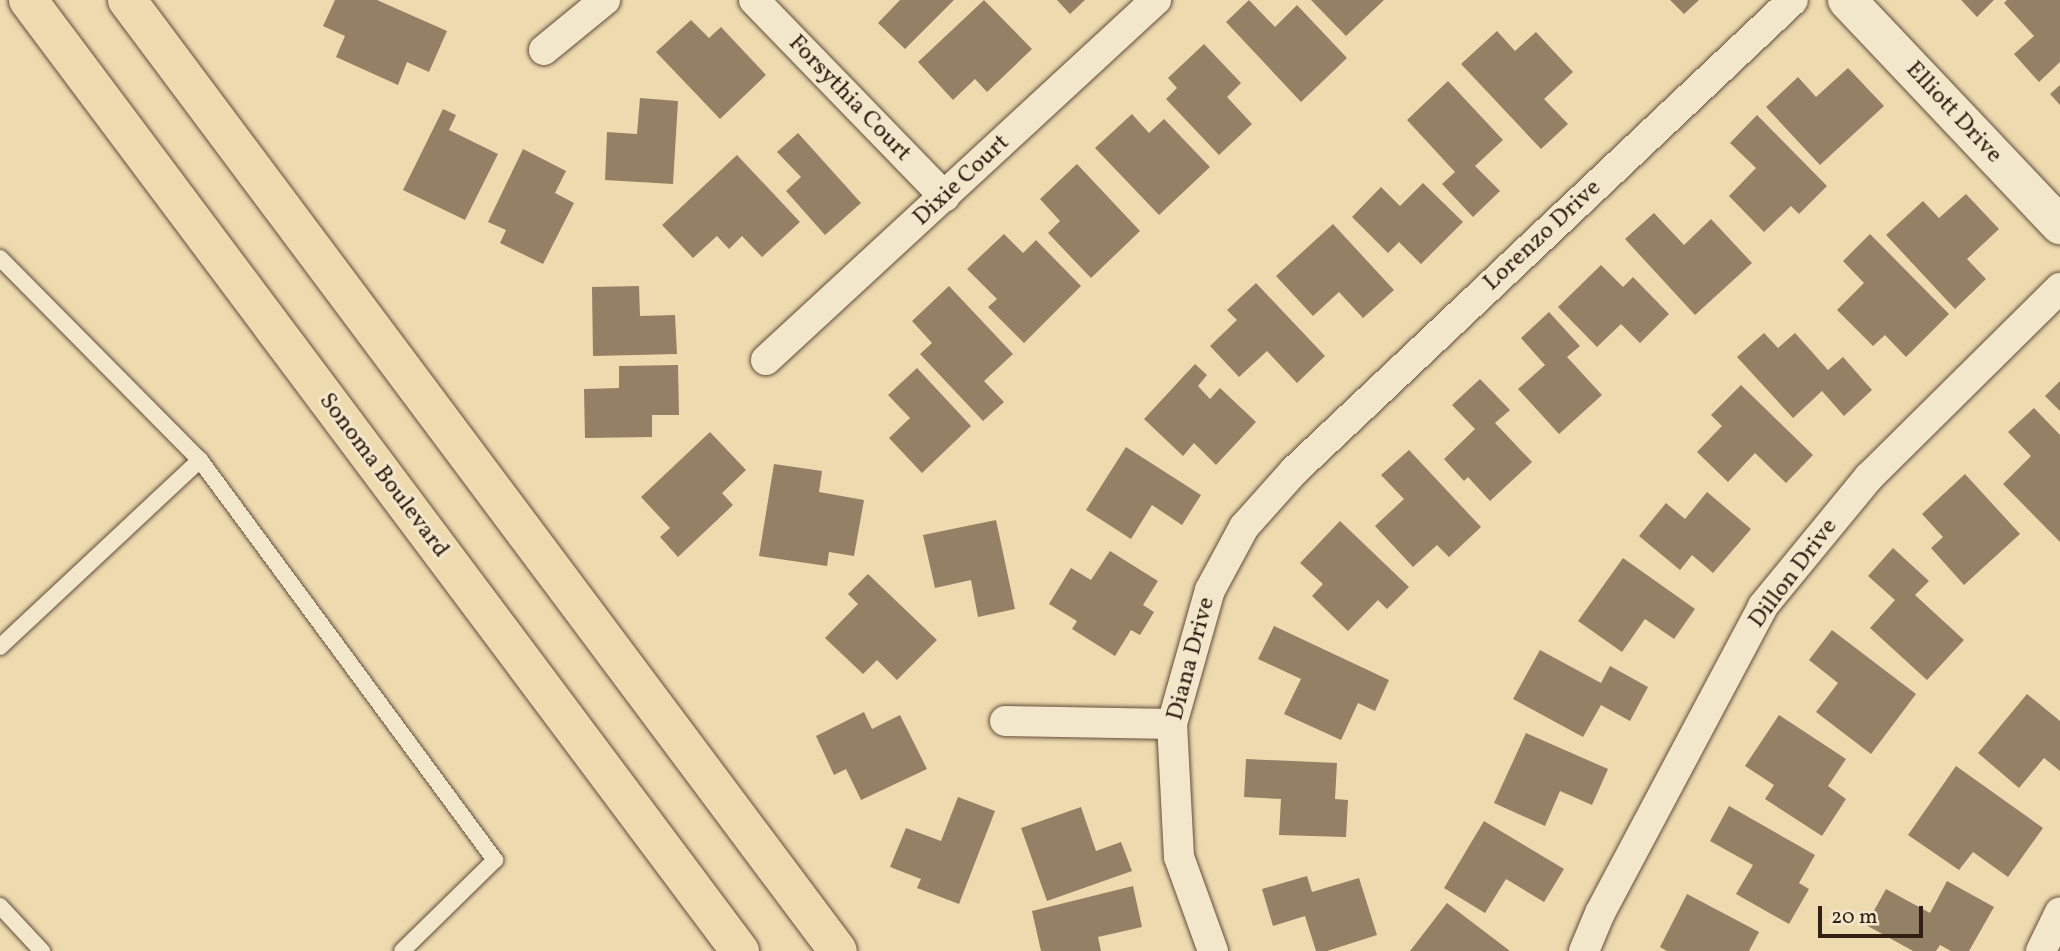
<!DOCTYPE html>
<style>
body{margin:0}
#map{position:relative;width:2060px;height:951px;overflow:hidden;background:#eddaaf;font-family:Vollkorn,serif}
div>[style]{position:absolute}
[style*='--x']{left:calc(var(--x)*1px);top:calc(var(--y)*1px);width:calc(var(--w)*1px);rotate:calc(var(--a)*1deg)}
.building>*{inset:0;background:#948165}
.roads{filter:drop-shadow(0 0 2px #624e3c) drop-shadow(0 0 2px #624e3c)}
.lane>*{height:16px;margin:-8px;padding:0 8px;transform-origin:8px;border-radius:8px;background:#f3e7cb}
.street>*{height:30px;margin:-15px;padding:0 15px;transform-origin:15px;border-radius:15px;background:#f3e7cb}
.secondary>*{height:38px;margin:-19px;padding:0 19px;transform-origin:19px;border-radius:19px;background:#f3e7cb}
.highway>*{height:38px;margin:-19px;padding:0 19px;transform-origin:19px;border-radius:19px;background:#eddaaf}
span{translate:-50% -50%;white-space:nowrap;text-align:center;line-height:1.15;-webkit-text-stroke:6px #f3e7cb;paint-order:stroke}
.street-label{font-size:24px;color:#332015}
.scale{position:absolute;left:1818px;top:906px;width:105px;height:32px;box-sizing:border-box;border:4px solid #332015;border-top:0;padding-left:9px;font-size:21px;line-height:24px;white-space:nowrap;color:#332015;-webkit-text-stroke:5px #f3e7cb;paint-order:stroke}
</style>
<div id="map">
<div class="building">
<div style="clip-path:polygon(335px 0,377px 0,447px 31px,429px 72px,407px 62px,398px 85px,336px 57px,345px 36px,323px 26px)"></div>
<div style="clip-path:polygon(900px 0,954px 0,905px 49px,878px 23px)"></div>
<div style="clip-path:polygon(984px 0,1032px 49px,987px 92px,975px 79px,953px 100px,918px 62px)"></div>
<div style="clip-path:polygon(1057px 0,1085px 0,1070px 14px)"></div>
<div style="clip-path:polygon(1249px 0,1275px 27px,1297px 5px,1347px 58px,1301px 102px,1226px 22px)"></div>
<div style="clip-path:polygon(1311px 0,1384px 0,1346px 36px)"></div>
<div style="clip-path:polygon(1670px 0,1699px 0,1684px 14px)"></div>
<div style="clip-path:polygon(1961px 0,1994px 0,1977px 17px)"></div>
<div style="clip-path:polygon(2007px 0,2060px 0,2060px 62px,2039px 82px,2014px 54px,2034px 36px,2004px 3px)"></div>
<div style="clip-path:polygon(691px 20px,709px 38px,721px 27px,766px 75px,720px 119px,656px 52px)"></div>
<div style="clip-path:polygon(1497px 31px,1515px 51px,1536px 32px,1573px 72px,1544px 99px,1568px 124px,1541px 149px,1461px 64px)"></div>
<div style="clip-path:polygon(1204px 44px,1241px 83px,1227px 97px,1252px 124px,1219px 155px,1166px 99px,1177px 88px,1168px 78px)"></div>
<div style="clip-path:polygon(1848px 68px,1884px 106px,1820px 165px,1766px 107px,1798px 77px,1816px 97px)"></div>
<div style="clip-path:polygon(1448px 81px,1503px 140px,1475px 166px,1500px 191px,1473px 217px,1442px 184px,1455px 172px,1407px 120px)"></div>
<div style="clip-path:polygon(2060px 85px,2060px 105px,2050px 94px)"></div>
<div style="clip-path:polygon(640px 98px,678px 101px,673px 184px,605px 180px,607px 132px,637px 134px)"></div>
<div style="clip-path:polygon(443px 109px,456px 115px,449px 130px,498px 154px,465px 220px,403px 190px)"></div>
<div style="clip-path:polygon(1132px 114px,1149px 133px,1164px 119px,1210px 167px,1159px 215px,1095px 148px)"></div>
<div style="clip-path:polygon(1757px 115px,1827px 186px,1799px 214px,1791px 206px,1764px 232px,1729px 196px,1756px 168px,1730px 143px)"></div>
<div style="clip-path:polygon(798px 133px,861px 203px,825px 235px,786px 191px,801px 177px,777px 152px)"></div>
<div style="clip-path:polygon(523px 149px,566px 171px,555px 193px,574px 203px,543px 264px,500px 243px,506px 230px,488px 222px)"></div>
<div style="clip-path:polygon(737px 155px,800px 222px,762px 257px,742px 236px,729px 249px,717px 236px,693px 258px,662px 225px)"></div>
<div style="clip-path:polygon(1077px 164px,1140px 231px,1091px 278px,1048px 233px,1060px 221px,1040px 199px)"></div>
<div style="clip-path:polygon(1423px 183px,1463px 222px,1421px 264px,1399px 242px,1388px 253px,1352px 217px,1381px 187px,1400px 206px)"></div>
<div style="clip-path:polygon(1966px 194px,1999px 229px,1967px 259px,1986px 279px,1955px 309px,1886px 235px,1923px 201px,1939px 218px)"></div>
<div style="clip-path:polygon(1654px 213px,1684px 245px,1711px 219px,1752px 263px,1695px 315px,1625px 239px)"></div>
<div style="clip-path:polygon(1333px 224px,1394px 290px,1363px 318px,1339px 292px,1313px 316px,1276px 276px)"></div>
<div style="clip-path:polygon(1004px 234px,1023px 253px,1036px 240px,1081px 286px,1024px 343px,988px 307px,997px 299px,967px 269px)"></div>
<div style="clip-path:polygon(1870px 234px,1949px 314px,1906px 357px,1885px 335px,1873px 346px,1837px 310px,1864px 283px,1843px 261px)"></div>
<div style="clip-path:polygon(1601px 265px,1623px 287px,1633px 277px,1669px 314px,1640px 343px,1621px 324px,1597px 347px,1558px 307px)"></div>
<div style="clip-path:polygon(1256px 283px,1325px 356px,1297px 383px,1267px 351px,1239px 377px,1210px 346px,1237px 320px,1227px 310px)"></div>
<div style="clip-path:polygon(639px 286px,640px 316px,675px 315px,677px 354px,593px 356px,592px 287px)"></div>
<div style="clip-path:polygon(949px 286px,1013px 354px,984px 381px,1004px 402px,983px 421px,920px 354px,932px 343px,912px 321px)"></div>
<div style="clip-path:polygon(1549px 312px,1580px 346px,1567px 357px,1602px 395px,1559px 434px,1518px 389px,1545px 365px,1521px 338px)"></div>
<div style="clip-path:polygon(1764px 333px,1778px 348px,1795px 333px,1828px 370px,1843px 357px,1872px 390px,1844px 416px,1822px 391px,1793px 418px,1737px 357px)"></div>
<div style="clip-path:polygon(1195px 364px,1207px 375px,1198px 386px,1210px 399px,1220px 388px,1256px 422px,1216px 465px,1194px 443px,1183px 456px,1144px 419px)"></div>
<div style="clip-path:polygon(678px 365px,679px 415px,652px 415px,652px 437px,585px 438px,584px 389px,619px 388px,619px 366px)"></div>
<div style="clip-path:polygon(917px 368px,971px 426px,922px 473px,889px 438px,910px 418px,888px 395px)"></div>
<div style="clip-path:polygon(1480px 379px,1510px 410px,1495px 423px,1532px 462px,1490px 501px,1468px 477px,1464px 481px,1444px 459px,1475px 429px,1452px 405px)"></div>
<div style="clip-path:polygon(2060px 381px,2060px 411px,2045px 396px)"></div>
<div style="clip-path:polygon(1741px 385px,1813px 455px,1786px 483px,1755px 453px,1728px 482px,1697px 452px,1722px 426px,1711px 415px)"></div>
<div style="clip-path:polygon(2034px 408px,2060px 435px,2060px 542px,2003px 484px,2031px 456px,2008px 432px)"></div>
<div style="clip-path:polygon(710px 432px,746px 470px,722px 493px,733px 505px,678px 557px,660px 537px,670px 528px,641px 497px)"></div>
<div style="clip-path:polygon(1126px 447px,1201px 495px,1182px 525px,1152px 505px,1131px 539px,1086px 510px)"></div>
<div style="clip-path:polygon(1409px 450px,1481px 527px,1449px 557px,1437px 545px,1413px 567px,1375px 526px,1404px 499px,1381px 475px)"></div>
<div style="clip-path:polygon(774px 464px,822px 471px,819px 492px,864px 500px,854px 556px,829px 552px,827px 566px,759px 556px)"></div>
<div style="clip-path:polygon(1965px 474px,2020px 534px,1964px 585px,1931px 548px,1943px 537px,1922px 514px)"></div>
<div style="clip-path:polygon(1707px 492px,1751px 529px,1713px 573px,1692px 555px,1680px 570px,1639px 536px,1666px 503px,1685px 519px)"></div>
<div style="clip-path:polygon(996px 520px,1015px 609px,978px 617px,971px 580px,935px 588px,923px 535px)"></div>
<div style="clip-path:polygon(1340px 521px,1409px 587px,1387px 609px,1378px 600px,1348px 631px,1312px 596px,1323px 584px,1300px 563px)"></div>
<div style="clip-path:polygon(1893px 548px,1929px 581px,1915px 595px,1964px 640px,1927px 680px,1870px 628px,1895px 600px,1868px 576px)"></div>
<div style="clip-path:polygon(1110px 551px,1158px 581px,1143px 605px,1154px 612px,1140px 635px,1131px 630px,1115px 656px,1072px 629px,1077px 621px,1049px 604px,1071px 568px,1091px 580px)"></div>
<div style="clip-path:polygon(1623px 558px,1695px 609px,1674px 639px,1645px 619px,1622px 652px,1578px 621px)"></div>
<div style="clip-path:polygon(868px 574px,937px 640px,897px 680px,877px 660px,863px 674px,825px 638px,858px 604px,848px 594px)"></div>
<div style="clip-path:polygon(1274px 626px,1389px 680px,1375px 711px,1358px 703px,1341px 740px,1284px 714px,1301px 679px,1258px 659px)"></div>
<div style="clip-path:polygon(1832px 630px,1916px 694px,1871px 754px,1816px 712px,1838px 683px,1809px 660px)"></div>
<div style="clip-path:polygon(1540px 650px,1601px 683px,1610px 666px,1648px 687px,1630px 721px,1601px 705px,1583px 737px,1513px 699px)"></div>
<div style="clip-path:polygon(2027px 694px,2060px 721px,2060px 771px,2044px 758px,2019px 788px,1978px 753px)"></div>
<div style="clip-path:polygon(864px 712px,872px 729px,900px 715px,927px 769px,861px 800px,846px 769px,834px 775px,816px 736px)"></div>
<div style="clip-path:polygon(1779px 715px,1846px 759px,1828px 786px,1846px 799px,1822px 836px,1765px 799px,1774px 785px,1745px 766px)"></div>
<div style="clip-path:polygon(1526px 733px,1608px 769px,1592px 805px,1560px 791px,1545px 826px,1494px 803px)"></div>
<div style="clip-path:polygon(1246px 759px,1337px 763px,1335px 799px,1348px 800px,1346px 837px,1279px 835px,1281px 799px,1244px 797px)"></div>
<div style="clip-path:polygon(1956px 766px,2043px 828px,2008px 877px,1973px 852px,1959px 870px,1908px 835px)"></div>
<div style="clip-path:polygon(958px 797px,995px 811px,959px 904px,917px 888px,921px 879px,890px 867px,906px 828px,941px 841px)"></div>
<div style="clip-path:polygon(1729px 806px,1815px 855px,1799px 883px,1809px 889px,1789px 924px,1736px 894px,1753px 865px,1710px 841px)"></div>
<div style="clip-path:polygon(1081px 807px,1096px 851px,1121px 842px,1132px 871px,1047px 901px,1021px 828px)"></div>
<div style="clip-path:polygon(1484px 821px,1564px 869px,1544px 902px,1506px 879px,1485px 913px,1444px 888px)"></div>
<div style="clip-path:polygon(1307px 876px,1312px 892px,1359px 878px,1377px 935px,1327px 951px,1316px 951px,1305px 916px,1273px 926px,1262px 889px)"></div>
<div style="clip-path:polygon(1947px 881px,1994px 907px,1969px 951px,1951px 951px,1940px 945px,1936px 951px,1913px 951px,1866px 925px,1886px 889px,1930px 913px)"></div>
<div style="clip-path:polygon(1133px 886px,1142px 927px,1098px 937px,1101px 951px,1041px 951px,1032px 911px)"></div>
<div style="clip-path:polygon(1687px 894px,1759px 932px,1749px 951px,1667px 951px,1660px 947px)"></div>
<div style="clip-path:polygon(1447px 903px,1510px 951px,1410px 951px)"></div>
</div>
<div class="roads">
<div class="lane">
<div style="--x:0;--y:258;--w:284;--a:45.3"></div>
<div style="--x:200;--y:460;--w:497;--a:53.6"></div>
<div style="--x:495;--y:860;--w:130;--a:135.6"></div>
<div style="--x:0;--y:647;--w:274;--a:-43.1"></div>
<div style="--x:0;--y:906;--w:62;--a:47"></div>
</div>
<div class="street">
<div style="--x:754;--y:0;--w:274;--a:45.9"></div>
<div style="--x:544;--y:50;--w:79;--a:-39.3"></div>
<div style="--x:766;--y:360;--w:531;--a:-42.71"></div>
<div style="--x:1005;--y:721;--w:167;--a:1"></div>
<div style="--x:1213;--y:951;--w:100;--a:-109.9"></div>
<div style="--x:1179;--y:857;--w:133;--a:-93"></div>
<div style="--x:1172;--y:724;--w:139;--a:-74.2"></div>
<div style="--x:1210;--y:590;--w:72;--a:-61.6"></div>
<div style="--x:1244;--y:527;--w:75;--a:-48.2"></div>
<div style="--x:1294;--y:471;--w:686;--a:-43.35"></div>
<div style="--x:1584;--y:951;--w:41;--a:-67.2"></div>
<div style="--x:1600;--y:913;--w:348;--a:-62"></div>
<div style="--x:1763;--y:606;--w:167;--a:-50.6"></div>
<div style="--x:1869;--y:477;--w:269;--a:-44.7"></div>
<div style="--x:2041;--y:951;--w:43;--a:-64"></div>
</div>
<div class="secondary">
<div style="--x:1847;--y:0;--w:310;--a:46.6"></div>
</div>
<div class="highway">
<div style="--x:28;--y:0;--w:1188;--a:53.18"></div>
<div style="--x:127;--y:0;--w:1187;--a:53.22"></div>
</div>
</div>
<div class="street-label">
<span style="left:849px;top:99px;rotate:46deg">Forsythia Court</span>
<span style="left:1953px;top:113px;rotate:47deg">Elliott Drive</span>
<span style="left:962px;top:181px;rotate:-43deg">Dixie Court</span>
<span style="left:1543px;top:236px;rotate:-43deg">Lorenzo Drive</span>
<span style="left:383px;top:476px;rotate:53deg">Sonoma Boulevard</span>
<span style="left:1794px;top:574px;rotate:-53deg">Dillon Drive</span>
<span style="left:1192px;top:659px;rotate:-75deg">Diana Drive</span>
</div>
<div class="scale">20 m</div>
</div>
